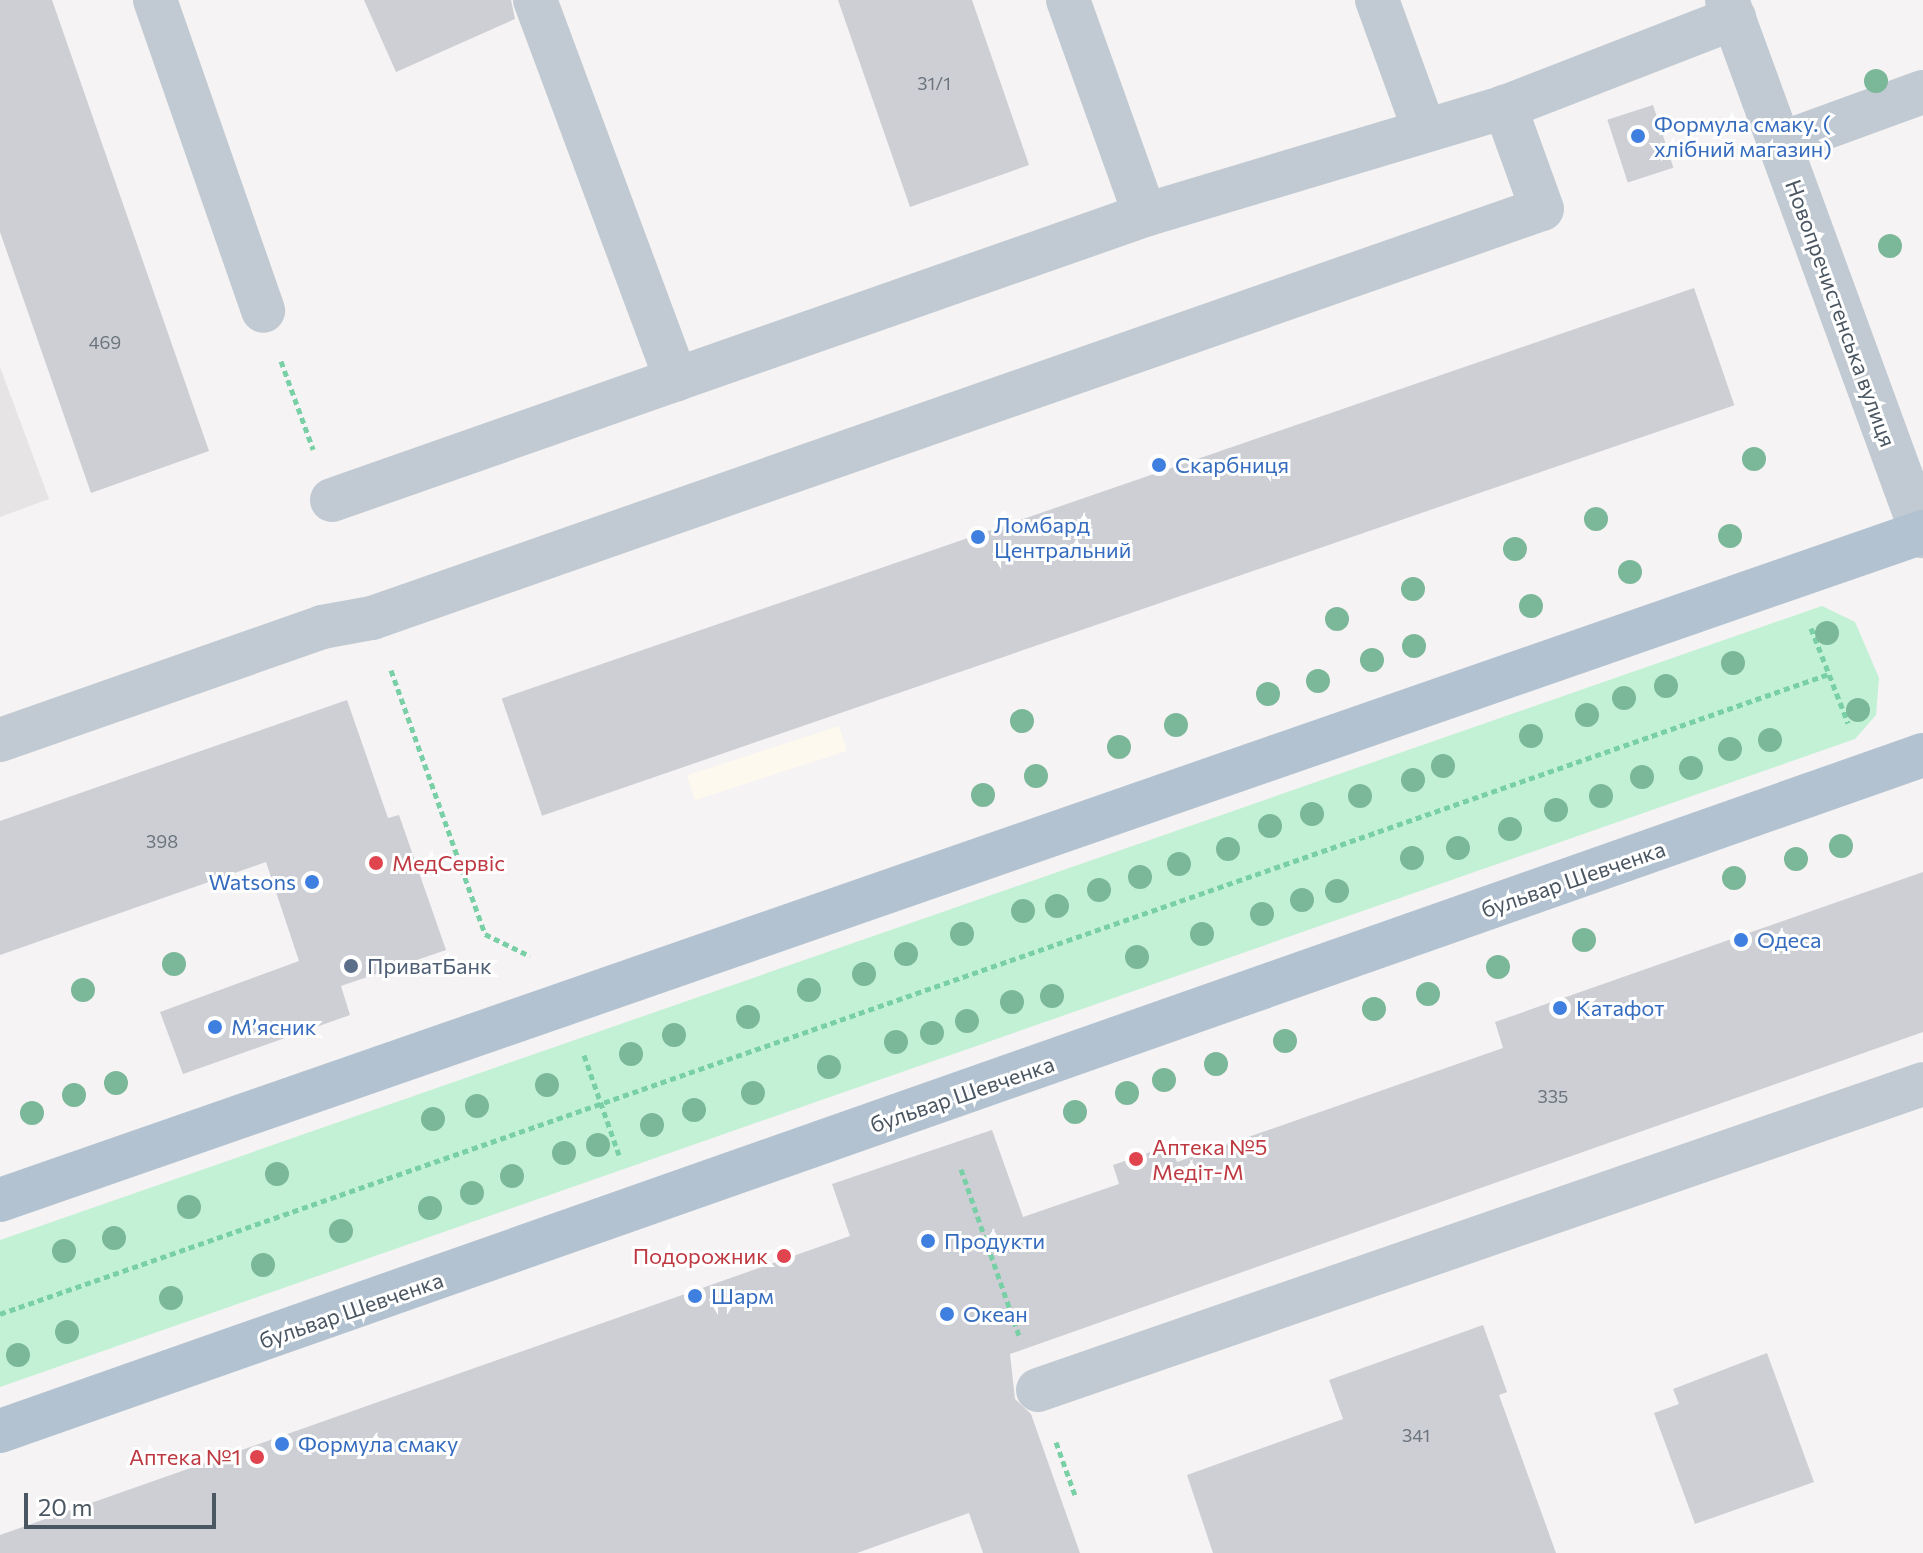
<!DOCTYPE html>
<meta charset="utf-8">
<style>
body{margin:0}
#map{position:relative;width:1923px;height:1553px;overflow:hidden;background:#f5f3f3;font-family:Commissioner,sans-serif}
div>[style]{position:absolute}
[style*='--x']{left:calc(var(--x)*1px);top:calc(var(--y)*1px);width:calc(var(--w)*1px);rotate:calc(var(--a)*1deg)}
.commercial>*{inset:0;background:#fdf9ef;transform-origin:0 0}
.education>*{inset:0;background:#e6e4e5}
.green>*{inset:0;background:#c3f1d5}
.building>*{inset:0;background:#cdcfd5;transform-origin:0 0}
.path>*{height:5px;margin-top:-2.5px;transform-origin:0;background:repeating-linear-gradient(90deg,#7ad0a6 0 6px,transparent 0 10px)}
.minor>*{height:44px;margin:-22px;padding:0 22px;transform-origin:22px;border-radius:22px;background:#c1cad2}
.major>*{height:44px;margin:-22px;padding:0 22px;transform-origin:22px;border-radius:22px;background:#b3c2d1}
.trees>*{width:24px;height:24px;margin:-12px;border-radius:50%;background:#7bb799}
.dots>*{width:22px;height:22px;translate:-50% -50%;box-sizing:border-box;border:4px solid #fff;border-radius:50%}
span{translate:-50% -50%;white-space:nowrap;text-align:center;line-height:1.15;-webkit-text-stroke:6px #fff;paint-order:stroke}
.number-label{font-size:18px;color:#6b747e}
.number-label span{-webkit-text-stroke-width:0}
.shop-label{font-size:22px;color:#366cbe}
.left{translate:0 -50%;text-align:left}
.right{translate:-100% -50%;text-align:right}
.street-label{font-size:22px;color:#4a5661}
.health-label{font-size:22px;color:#be3a42}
.service-label{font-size:22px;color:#4e5e75}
.scale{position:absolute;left:24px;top:1493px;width:192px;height:36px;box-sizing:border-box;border:4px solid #4a5661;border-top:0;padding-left:10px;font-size:24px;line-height:28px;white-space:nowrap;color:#4a5661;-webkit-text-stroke:6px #fff;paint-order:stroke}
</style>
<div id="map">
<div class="commercial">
<div style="left:839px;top:726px;width:26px;height:160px;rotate:72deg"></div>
</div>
<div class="education">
<div style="clip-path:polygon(0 367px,49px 499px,0 517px)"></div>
</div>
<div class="green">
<div style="clip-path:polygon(1822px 606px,1855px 622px,1879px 678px,1876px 715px,1855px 739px,0 1387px,0 1240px)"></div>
</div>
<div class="building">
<div style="clip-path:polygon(0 0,52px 0,209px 451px,91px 493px,0 232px)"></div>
<div style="clip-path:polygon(364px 0,511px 0,515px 19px,396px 72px)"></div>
<div style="clip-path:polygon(838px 0,972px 0,1029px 165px,910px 207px)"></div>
<div style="left:1653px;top:105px;width:66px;height:48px;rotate:72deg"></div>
<div style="left:1694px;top:288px;width:124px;height:1261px;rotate:71deg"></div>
<div style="clip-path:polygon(347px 700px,388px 818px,399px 815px,446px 950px,341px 986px,350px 1015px,183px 1074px,160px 1012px,299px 961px,266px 862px,0 955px,0 821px)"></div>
<div style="clip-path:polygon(1923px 872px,1923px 1032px,1010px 1354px,1015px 1399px,1031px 1414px,1080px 1553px,983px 1553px,969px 1513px,857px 1553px,0 1553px,0 1535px,850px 1236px,832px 1184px,992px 1130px,1023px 1217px,1119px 1184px,1113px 1165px,1171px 1145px,1177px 1162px,1503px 1048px,1495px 1022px)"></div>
<div style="clip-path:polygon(1483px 1325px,1507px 1392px,1499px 1395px,1556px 1553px,1213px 1553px,1187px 1475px,1343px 1419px,1329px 1380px)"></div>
<div style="clip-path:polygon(1767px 1353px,1814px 1482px,1695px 1524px,1654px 1413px,1679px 1404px,1673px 1389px)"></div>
</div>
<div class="path">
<div style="--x:281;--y:361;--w:94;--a:70"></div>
<div style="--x:1811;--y:628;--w:102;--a:68.7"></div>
<div style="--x:391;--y:670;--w:280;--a:70.4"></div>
<div style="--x:485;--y:934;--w:50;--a:26.1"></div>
<div style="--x:584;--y:1055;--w:106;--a:70.7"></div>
<div style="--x:961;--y:1169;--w:179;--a:70.8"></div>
<div style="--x:0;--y:1314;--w:1938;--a:-19.29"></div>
<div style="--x:1056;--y:1442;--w:56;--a:70.3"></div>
</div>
<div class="minor">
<div style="--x:155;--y:0;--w:329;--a:70.8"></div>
<div style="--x:535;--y:0;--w:405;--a:69.6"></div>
<div style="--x:1068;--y:0;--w:228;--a:70.3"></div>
<div style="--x:1377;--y:0;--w:137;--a:70"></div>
<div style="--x:1727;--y:0;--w:571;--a:69.91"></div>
<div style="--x:1780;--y:144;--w:152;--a:-20"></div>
<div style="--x:332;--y:500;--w:862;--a:-19.32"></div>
<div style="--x:1145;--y:215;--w:376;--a:-16.7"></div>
<div style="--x:0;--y:740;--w:341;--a:-19.3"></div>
<div style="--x:322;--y:627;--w:51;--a:-10.2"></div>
<div style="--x:372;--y:618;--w:1239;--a:-19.27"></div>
<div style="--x:1542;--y:209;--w:109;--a:-109.9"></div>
<div style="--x:1505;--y:107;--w:246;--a:-21.2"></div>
<div style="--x:1038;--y:1390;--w:936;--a:-19.07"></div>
</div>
<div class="major">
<div style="--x:0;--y:1200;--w:2036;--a:-19.16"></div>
<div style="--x:0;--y:1431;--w:2038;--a:-19.37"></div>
</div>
<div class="trees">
<div style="left:1876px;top:81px"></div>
<div style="left:1890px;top:246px"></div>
<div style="left:1754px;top:459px"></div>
<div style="left:1596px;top:519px"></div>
<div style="left:1730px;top:536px"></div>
<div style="left:1515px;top:549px"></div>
<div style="left:1630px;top:572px"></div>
<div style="left:1413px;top:589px"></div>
<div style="left:1531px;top:606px"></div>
<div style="left:1337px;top:619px"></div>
<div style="left:1827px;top:633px"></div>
<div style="left:1414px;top:646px"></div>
<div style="left:1372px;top:660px"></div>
<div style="left:1733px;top:663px"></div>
<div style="left:1318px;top:681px"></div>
<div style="left:1666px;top:686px"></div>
<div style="left:1268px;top:694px"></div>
<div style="left:1624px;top:698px"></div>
<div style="left:1858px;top:710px"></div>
<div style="left:1587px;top:715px"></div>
<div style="left:1022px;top:721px"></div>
<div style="left:1176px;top:725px"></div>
<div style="left:1531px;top:736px"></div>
<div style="left:1770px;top:740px"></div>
<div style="left:1119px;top:747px"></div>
<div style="left:1730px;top:749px"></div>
<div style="left:1443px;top:766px"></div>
<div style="left:1691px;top:768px"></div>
<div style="left:1036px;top:776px"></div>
<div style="left:1642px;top:777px"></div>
<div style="left:1413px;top:780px"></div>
<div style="left:983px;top:795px"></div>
<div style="left:1360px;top:796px"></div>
<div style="left:1601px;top:796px"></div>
<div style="left:1556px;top:810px"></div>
<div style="left:1312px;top:814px"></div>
<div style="left:1270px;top:826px"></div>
<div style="left:1510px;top:829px"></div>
<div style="left:1841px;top:846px"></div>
<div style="left:1458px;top:848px"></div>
<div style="left:1228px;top:849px"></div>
<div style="left:1412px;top:858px"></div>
<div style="left:1796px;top:859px"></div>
<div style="left:1179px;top:864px"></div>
<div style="left:1140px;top:877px"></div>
<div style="left:1734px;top:878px"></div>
<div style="left:1099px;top:890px"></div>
<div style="left:1337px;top:891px"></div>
<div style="left:1302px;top:900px"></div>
<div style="left:1057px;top:906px"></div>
<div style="left:1023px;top:911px"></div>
<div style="left:1262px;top:914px"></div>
<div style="left:962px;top:934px"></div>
<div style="left:1202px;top:934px"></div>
<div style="left:1584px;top:940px"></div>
<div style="left:906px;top:954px"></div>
<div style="left:1137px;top:957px"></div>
<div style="left:174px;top:964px"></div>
<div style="left:1498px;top:967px"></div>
<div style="left:864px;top:974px"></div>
<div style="left:83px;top:990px"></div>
<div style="left:809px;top:990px"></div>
<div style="left:1428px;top:994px"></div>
<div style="left:1052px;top:996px"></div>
<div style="left:1012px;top:1002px"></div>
<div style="left:1374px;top:1009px"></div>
<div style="left:748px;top:1017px"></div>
<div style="left:967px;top:1021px"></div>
<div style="left:932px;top:1033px"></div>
<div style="left:674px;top:1035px"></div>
<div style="left:1285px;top:1041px"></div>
<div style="left:896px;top:1042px"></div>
<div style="left:631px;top:1054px"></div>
<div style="left:1216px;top:1064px"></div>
<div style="left:829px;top:1067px"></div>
<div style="left:1164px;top:1080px"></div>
<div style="left:116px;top:1083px"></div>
<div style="left:547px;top:1085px"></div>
<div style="left:753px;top:1093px"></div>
<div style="left:1127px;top:1093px"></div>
<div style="left:74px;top:1095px"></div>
<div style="left:477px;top:1106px"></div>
<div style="left:694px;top:1110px"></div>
<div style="left:1075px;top:1112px"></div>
<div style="left:32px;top:1113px"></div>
<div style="left:433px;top:1119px"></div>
<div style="left:652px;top:1125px"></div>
<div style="left:598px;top:1145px"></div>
<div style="left:564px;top:1153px"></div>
<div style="left:277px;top:1174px"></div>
<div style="left:512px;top:1176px"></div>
<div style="left:472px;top:1193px"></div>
<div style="left:189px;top:1207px"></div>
<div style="left:430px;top:1208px"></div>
<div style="left:341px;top:1231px"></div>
<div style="left:114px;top:1238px"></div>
<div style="left:64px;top:1251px"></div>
<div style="left:263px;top:1265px"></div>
<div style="left:171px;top:1298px"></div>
<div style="left:67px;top:1332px"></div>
<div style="left:18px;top:1355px"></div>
</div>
<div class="dots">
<div style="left:1638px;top:136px;background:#3f7fe0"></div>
<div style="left:1159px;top:465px;background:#3f7fe0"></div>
<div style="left:978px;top:537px;background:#3f7fe0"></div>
<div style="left:376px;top:863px;background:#e0444e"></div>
<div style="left:312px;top:882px;background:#3f7fe0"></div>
<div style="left:1741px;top:940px;background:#3f7fe0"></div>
<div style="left:351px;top:966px;background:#5c6f8a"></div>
<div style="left:1560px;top:1008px;background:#3f7fe0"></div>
<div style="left:215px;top:1027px;background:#3f7fe0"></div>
<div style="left:1136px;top:1159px;background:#e0444e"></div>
<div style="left:928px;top:1241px;background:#3f7fe0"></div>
<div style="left:784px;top:1256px;background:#e0444e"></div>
<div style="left:695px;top:1296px;background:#3f7fe0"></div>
<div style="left:947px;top:1314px;background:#3f7fe0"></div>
<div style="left:282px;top:1444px;background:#3f7fe0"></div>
<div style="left:257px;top:1457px;background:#e0444e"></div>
</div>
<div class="number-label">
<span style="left:934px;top:83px">31/1</span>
<span style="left:105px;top:342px">469</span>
<span style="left:162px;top:841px">398</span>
<span style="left:1553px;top:1096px">335</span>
<span style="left:1416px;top:1435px">341</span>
</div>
<div class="shop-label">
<span class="left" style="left:1654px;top:136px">Формула смаку. (<br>хлібний магазин)</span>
<span class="left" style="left:1175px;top:465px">Скарбниця</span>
<span class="left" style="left:994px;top:537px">Ломбард<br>Центральний</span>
<span class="right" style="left:296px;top:882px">Watsons</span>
<span class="left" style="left:1757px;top:940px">Одеса</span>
<span class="left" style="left:1576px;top:1008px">Катафот</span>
<span class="left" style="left:231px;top:1027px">Мʼясник</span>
<span class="left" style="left:944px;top:1241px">Продукти</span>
<span class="left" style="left:711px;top:1296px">Шарм</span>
<span class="left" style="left:963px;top:1314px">Океан</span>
<span class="left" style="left:298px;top:1444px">Формула смаку</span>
</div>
<div class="street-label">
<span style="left:1841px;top:313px;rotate:70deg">Новопречистенська вулиця</span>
<span style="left:1573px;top:879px;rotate:-19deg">бульвар Шевченка</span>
<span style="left:962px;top:1094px;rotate:-19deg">бульвар Шевченка</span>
<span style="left:351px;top:1310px;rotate:-19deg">бульвар Шевченка</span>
</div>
<div class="health-label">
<span class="left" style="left:392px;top:863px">МедСервіс</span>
<span class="left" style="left:1152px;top:1159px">Аптека №5<br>Медіт-М</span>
<span class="right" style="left:768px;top:1256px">Подорожник</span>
<span class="right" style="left:241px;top:1457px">Аптека №1</span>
</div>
<div class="service-label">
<span class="left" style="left:367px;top:966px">ПриватБанк</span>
</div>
<div class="scale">20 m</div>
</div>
